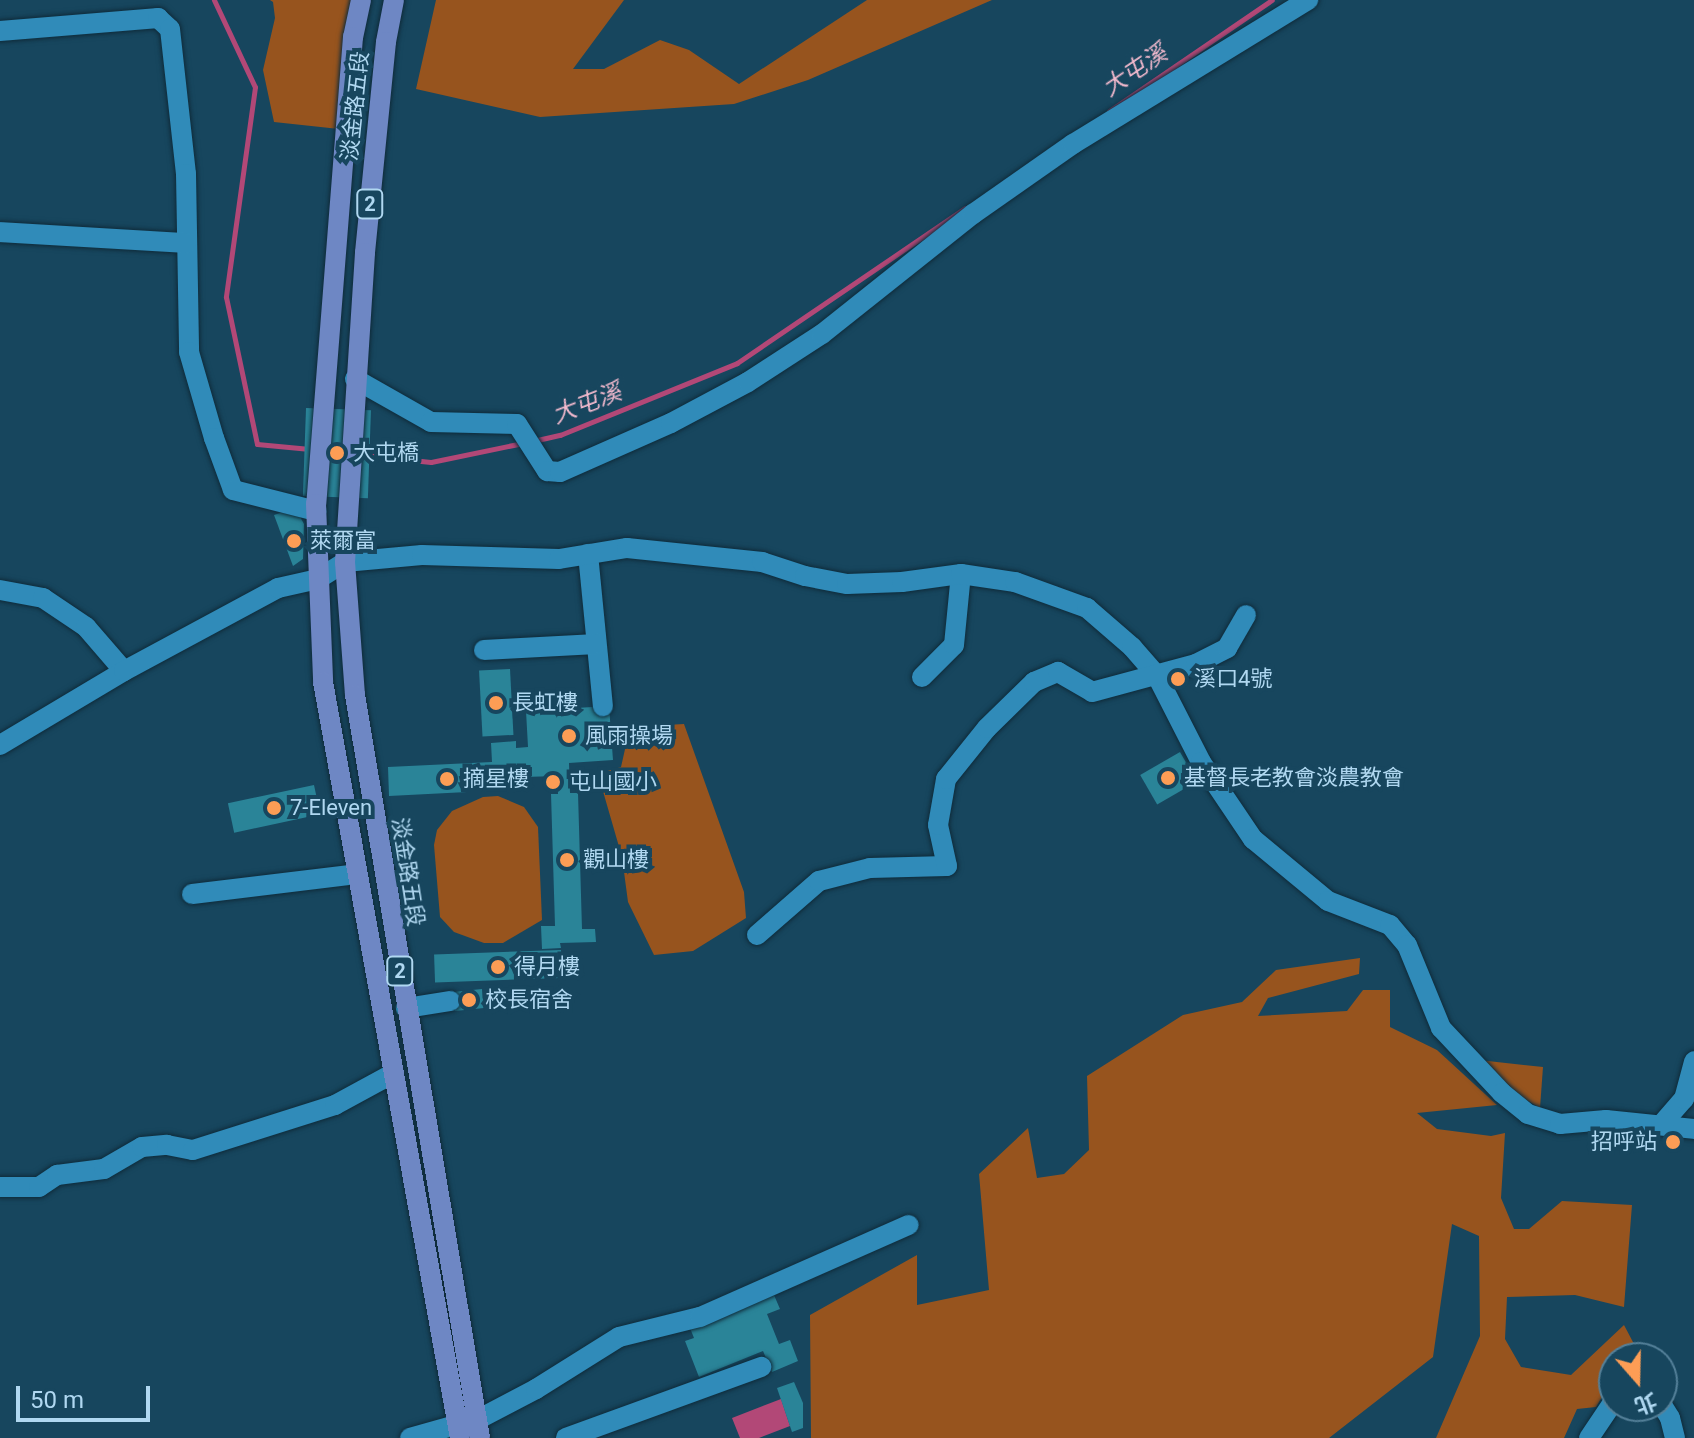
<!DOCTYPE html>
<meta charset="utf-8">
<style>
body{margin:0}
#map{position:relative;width:1694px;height:1438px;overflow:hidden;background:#17465e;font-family:Roboto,"Noto Sans TC",sans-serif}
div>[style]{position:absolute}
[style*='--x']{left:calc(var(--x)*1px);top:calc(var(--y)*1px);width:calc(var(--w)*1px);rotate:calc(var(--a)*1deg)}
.green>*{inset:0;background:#97541e}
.water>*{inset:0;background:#b24877}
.stream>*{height:5px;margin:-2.5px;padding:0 2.5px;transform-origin:2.5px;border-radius:2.5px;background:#b24877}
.building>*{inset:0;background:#2a8498;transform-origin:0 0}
.roads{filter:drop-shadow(0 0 2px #0f2b3a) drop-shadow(0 0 2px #0f2b3a)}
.minor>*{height:20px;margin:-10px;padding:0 10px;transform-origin:10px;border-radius:10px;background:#308bb9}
.major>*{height:20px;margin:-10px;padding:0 10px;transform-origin:10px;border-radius:10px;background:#6e87c4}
.dots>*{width:22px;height:22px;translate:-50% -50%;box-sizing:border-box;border:4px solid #17465e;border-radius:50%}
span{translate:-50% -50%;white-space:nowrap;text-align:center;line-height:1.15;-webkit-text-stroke:8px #17465e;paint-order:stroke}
.shield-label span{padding:2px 6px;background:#17465e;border:2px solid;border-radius:6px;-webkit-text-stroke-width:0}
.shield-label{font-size:20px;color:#b0d8f1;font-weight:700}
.street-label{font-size:22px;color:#b0d8f1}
.poi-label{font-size:22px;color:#b0d8f1}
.left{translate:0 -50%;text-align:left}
.right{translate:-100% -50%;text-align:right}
.water-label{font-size:24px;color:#f3bace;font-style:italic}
.north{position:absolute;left:1598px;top:1342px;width:80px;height:80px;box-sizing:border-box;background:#17465e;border:2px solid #548099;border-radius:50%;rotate:160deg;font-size:22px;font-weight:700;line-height:32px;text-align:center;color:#b0d8f1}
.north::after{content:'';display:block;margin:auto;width:28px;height:36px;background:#fd9d55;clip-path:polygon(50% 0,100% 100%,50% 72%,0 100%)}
.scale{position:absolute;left:16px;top:1386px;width:134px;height:36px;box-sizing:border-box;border:4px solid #b0d8f1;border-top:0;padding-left:10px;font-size:24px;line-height:28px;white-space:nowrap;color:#b0d8f1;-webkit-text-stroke:6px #17465e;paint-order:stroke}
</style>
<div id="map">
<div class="green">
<div style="clip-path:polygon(270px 0,356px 0,339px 129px,274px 122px,263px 70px,275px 18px,273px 2px)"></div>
<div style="clip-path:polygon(436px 0,624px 0,573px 69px,604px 69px,660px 40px,689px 50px,739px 84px,867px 0,992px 0,808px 80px,734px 104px,540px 117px,416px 89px)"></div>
<div style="clip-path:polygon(684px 724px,744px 892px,746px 918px,693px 951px,654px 955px,628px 902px,622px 857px,598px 774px,621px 767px,630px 727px)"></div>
<div style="clip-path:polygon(498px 796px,524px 807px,538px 827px,542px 920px,503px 943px,484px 943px,454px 932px,440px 917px,434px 845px,437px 830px,452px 811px,483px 797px)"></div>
<div style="clip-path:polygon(1360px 958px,1359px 974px,1268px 998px,1258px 1016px,1347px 1011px,1363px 990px,1390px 990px,1390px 1027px,1437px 1050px,1497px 1105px,1417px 1113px,1437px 1129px,1491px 1136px,1505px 1133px,1501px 1198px,1514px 1229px,1529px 1229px,1562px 1201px,1632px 1205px,1624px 1307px,1575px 1295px,1507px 1297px,1505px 1339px,1521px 1367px,1571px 1375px,1624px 1325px,1634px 1344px,1625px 1358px,1614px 1358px,1614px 1377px,1596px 1407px,1577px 1409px,1564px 1438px,1436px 1438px,1480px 1336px,1479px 1236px,1452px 1224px,1433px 1357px,1329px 1438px,811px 1438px,810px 1315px,917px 1255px,917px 1305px,989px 1290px,979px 1174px,1028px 1128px,1037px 1178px,1064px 1174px,1089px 1150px,1087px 1076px,1183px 1015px,1242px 1002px,1276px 970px)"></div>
<div style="clip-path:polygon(1479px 1060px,1543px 1067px,1540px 1108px,1513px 1092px)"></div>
</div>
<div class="water">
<div style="clip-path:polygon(781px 1399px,790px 1426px,759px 1438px,740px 1438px,732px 1418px)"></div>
</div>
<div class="stream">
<div style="--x:214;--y:0;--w:96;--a:64.8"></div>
<div style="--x:255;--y:87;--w:212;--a:97.9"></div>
<div style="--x:226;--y:297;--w:150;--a:78.1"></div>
<div style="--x:257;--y:444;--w:53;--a:5.4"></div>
<div style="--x:1109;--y:111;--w:197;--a:-34.3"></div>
<div style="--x:533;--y:441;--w:28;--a:-13"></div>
<div style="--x:560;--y:435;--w:191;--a:-22.1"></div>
<div style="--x:737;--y:363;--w:276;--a:-34.2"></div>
<div style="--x:364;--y:455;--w:67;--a:6"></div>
<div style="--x:431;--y:462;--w:94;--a:-11.7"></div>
</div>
<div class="building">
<div style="left:306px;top:408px;width:65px;height:88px;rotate:2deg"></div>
<div style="clip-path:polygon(286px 511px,298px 513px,304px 524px,303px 559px,293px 566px,274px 515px)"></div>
<div style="left:510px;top:669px;width:66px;height:31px;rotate:87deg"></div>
<div style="clip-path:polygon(609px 706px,613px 760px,569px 763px,570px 793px,578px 793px,582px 929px,595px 929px,596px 942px,560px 943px,561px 948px,542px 949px,541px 926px,555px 926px,551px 794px,558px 794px,557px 776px,524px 777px,522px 767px,505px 768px,506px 790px,389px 796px,388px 767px,492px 762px,491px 743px,516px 741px,516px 748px,528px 747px,526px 711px)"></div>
<div style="left:1180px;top:752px;width:34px;height:46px;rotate:60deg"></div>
<div style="left:314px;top:785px;width:30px;height:88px;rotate:78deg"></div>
<div style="left:561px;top:950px;width:28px;height:127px;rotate:88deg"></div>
<div style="left:482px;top:989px;width:19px;height:29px;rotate:84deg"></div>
<div style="clip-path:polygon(774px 1295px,780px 1309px,767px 1314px,779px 1344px,790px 1340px,798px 1361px,772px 1372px,763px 1351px,699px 1377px,685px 1341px,694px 1338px,690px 1328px)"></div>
<div style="clip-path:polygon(794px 1382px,803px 1403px,803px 1428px,792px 1432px,777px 1388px)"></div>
</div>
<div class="roads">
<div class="minor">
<div style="--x:0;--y:31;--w:159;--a:-4.7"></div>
<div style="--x:158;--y:18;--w:16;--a:43"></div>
<div style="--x:170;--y:29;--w:146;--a:83.7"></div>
<div style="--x:186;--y:174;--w:178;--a:89"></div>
<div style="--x:189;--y:352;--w:90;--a:73.8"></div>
<div style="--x:214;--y:438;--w:55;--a:69.9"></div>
<div style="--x:233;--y:490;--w:86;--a:14.2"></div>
<div style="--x:0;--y:232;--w:186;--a:3.4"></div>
<div style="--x:355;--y:379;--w:87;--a:29.5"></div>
<div style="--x:431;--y:422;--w:86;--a:1.3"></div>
<div style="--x:517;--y:424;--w:56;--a:57.4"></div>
<div style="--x:547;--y:471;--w:13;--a:4"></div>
<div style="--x:560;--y:472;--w:121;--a:-23.8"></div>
<div style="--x:671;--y:423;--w:87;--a:-28"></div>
<div style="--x:748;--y:382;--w:88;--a:-33"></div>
<div style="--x:822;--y:334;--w:193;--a:-38.5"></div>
<div style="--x:973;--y:214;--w:122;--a:-35"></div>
<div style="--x:1073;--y:144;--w:276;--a:-31.5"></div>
<div style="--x:588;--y:554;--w:153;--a:84.4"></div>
<div style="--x:0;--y:590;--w:44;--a:10.5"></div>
<div style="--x:43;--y:598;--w:52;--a:34"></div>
<div style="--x:86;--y:627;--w:58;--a:49.2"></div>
<div style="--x:484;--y:650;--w:112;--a:-3.1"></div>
<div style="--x:922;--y:677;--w:45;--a:-45"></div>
<div style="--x:954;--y:645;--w:71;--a:-84.4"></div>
<div style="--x:0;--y:745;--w:144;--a:-30.8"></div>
<div style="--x:124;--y:671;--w:175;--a:-28.3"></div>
<div style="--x:278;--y:588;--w:41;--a:-12.7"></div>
<div style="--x:318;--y:579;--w:32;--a:-32"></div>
<div style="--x:345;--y:562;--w:77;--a:-5.2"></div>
<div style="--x:422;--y:555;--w:137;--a:1.7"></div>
<div style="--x:559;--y:559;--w:69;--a:-9.2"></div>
<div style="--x:627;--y:548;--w:136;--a:5.9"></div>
<div style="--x:762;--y:562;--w:45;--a:18"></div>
<div style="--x:805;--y:576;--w:43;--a:10.8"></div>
<div style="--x:847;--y:584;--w:55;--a:-2.1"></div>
<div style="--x:902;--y:582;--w:60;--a:-7.7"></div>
<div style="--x:961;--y:574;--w:55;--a:8.4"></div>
<div style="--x:1015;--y:582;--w:77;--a:19.9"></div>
<div style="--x:1087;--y:608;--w:60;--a:40.9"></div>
<div style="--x:1132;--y:647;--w:38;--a:49"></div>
<div style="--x:1157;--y:676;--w:97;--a:62.9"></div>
<div style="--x:1201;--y:762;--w:93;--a:56"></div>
<div style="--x:1253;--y:839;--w:97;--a:39.6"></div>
<div style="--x:1328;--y:901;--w:66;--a:21.2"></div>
<div style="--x:1390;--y:925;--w:26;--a:50"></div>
<div style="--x:1407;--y:945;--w:90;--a:67.7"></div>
<div style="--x:1441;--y:1028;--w:89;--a:46.8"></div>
<div style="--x:1502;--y:1093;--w:33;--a:39"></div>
<div style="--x:1528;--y:1114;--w:34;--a:17"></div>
<div style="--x:1560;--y:1124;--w:46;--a:-5"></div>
<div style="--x:1606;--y:1120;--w:88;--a:5.8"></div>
<div style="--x:192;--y:894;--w:166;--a:-6.9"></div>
<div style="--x:757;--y:935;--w:82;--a:-41.1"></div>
<div style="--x:819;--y:881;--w:53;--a:-14.3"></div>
<div style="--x:870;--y:868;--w:77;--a:-1.5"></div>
<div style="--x:947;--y:866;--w:42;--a:-102.4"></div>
<div style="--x:938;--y:825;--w:47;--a:-80.1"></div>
<div style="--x:946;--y:779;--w:65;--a:-51.2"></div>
<div style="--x:987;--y:728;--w:66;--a:-44.4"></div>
<div style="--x:1034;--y:682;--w:26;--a:-23"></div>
<div style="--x:1058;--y:672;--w:39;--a:30"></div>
<div style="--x:1092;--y:692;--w:108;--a:-15.1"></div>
<div style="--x:1196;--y:664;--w:35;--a:-27"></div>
<div style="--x:1227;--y:648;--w:38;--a:-60"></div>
<div style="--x:406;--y:1008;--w:45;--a:-9"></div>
<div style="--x:1661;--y:1125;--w:35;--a:-49"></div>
<div style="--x:1684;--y:1099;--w:39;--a:-75"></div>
<div style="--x:0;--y:1187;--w:39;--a:0"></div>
<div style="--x:39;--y:1187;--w:22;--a:-34"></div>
<div style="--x:57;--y:1175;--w:47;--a:-7.3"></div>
<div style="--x:104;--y:1169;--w:44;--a:-30.1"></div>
<div style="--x:142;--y:1147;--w:25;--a:-5"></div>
<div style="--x:167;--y:1145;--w:26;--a:11"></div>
<div style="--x:193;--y:1150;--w:149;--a:-17.6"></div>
<div style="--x:335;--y:1105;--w:67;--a:-28.5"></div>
<div style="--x:1662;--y:1405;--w:15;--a:58"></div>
<div style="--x:1670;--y:1418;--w:21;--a:76"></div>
<div style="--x:477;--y:1420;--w:67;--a:-27.7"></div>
<div style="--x:536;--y:1389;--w:98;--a:-32.1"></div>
<div style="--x:619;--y:1337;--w:83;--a:-13.9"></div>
<div style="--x:700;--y:1317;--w:228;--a:-23.8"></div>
<div style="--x:410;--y:1438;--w:51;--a:-15.9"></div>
<div style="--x:566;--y:1438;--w:208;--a:-20"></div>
<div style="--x:1589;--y:1438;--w:45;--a:-56"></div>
</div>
<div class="major">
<div style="--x:361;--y:0;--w:38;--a:102"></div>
<div style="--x:353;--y:37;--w:468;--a:94.5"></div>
<div style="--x:316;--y:504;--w:178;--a:87.7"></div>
<div style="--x:323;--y:682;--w:768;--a:79.73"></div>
<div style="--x:394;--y:0;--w:43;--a:100.8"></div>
<div style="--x:386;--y:42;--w:212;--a:95.7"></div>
<div style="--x:365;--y:253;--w:310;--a:93.7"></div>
<div style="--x:345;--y:562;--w:133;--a:85.7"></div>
<div style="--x:355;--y:695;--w:753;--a:80.45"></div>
</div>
</div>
<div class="dots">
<div style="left:337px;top:453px;background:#fd9d55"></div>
<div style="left:294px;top:541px;background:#fd9d55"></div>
<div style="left:1178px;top:679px;background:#fd9d55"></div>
<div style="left:496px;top:703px;background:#fd9d55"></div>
<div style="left:569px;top:736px;background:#fd9d55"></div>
<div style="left:1168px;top:778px;background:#fd9d55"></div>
<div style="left:447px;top:779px;background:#fd9d55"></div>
<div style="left:553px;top:782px;background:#fd9d55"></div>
<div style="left:274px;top:808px;background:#fd9d55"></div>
<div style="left:567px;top:860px;background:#fd9d55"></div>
<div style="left:498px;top:967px;background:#fd9d55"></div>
<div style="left:469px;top:1000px;background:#fd9d55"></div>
<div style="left:1673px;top:1142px;background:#fd9d55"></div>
</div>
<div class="shield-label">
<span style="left:370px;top:204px">2</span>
<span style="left:400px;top:971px">2</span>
</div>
<div class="street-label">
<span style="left:355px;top:106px;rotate:-84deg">淡金路五段</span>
<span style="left:408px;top:872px;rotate:81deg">淡金路五段</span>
</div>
<div class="poi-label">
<span class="left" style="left:353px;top:453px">大屯橋</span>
<span class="left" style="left:310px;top:541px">萊爾富</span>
<span class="left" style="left:1194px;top:679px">溪口4號</span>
<span class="left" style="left:512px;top:703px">長虹樓</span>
<span class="left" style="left:585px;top:736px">風雨操場</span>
<span class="left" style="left:1184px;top:778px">基督長老教會淡農教會</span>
<span class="left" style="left:463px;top:779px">摘星樓</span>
<span class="left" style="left:569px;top:782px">屯山國小</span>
<span class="left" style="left:290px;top:808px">7-Eleven</span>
<span class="left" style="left:583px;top:860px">觀山樓</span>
<span class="left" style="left:514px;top:967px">得月樓</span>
<span class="left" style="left:485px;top:1000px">校長宿舍</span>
<span class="right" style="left:1657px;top:1142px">招呼站</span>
</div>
<div class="water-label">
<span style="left:1135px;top:71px;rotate:-34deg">大屯溪</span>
<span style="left:587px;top:404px;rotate:-21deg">大屯溪</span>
</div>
<div class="north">北</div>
<div class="scale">50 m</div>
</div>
